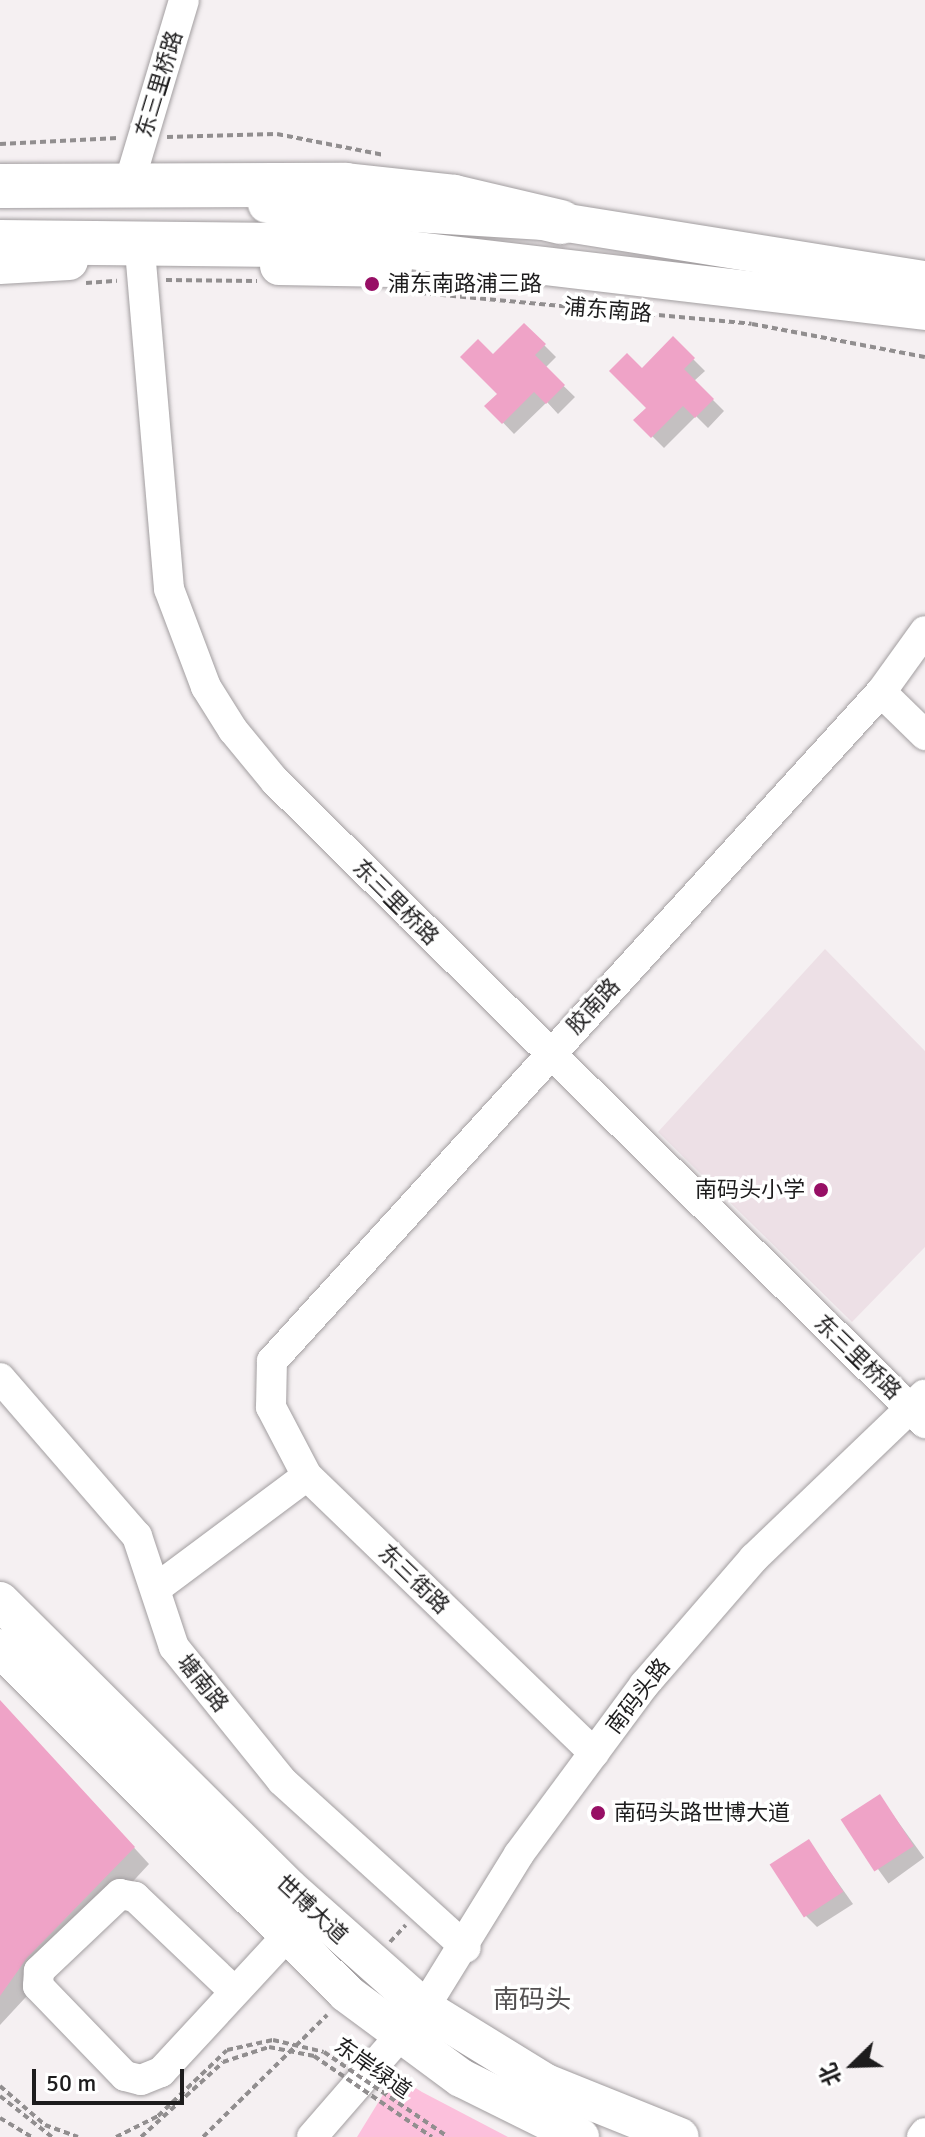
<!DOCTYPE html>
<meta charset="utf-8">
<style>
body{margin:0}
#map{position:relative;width:925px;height:2137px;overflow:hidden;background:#f5f0f2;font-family:Signika,"Noto Sans SC",sans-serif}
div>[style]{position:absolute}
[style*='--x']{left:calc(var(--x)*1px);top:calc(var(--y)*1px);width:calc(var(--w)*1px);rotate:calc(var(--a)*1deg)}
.built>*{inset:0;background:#ede0e6}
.green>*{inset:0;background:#fcc0dc}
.shadow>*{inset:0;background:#0003;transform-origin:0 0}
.building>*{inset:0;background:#efa3c7;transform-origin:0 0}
.path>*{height:4px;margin-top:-2px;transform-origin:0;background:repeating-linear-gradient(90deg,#918e8f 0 6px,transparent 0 10px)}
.roads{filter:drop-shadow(0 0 2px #a29ea0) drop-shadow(0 0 2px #a29ea0)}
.minor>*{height:30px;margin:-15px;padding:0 15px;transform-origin:15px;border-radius:15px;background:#fff}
.major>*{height:38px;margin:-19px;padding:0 19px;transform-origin:19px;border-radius:19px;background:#fff}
.highway>*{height:44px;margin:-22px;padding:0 22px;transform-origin:22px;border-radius:22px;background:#fff}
.path-bridge>*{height:4px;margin-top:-2px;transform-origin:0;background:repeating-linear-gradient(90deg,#918e8f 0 6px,transparent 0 10px)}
.dots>*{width:22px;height:22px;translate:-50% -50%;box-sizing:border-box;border:4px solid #fff;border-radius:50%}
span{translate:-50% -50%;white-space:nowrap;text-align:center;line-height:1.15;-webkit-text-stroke:7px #fff;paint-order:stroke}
.street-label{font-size:22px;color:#1d1c1d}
.poi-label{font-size:22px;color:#1d1c1d}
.left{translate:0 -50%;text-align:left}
.right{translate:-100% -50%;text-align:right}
.quarter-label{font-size:26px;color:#535051}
.north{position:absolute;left:813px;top:2025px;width:80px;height:80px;-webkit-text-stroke:6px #fff;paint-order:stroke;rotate:247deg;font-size:22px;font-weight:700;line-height:32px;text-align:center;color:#1d1c1d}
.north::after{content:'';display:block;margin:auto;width:28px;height:36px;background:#1d1c1d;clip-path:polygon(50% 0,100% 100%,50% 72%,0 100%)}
.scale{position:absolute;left:32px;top:2069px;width:152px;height:36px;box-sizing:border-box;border:4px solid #1d1c1d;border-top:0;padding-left:10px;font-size:24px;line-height:28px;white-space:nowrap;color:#1d1c1d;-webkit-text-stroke:6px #fff;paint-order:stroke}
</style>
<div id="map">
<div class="built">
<div style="clip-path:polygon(825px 949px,925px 1051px,925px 1247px,852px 1322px,658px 1132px)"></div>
</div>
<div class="green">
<div style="clip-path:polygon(395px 2075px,422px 2092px,508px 2137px,357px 2137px)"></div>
</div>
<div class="shadow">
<div style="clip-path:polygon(524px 325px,556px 357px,545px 368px,575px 397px,558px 414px,547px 402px,514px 434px,487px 406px,500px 394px,493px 357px)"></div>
<div style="clip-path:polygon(673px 339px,705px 371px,694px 381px,724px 411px,708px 428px,696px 416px,664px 448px,636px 420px,648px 408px,642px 371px)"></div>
<div style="clip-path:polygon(0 1701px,149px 1864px,0 2025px)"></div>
<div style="left:880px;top:1797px;width:75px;height:44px;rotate:54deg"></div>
<div style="clip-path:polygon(809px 1842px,853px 1904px,817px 1927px,806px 1916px)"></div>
</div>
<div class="building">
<div style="clip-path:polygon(524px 323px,546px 344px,535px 355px,565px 385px,546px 404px,534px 392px,502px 424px,484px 406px,497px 394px,460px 357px,478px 339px,493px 354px)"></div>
<div style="clip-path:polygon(673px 336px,695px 358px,684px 369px,714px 399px,695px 418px,683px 406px,651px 438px,633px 420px,646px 408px,609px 371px,627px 353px,642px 368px)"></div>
<div style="clip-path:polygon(0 1700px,135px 1847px,27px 1958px,0 1996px)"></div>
<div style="left:880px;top:1794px;width:62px;height:47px;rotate:57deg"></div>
<div style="left:809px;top:1839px;width:63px;height:47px;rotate:57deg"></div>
</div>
<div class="path">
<div style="--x:167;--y:137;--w:110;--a:-1.6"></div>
<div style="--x:277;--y:134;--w:109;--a:11.1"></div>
<div style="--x:0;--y:144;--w:118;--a:-2.9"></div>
<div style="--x:166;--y:280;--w:91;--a:0.6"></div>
<div style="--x:86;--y:283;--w:31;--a:-4"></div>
<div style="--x:410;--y:292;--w:343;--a:5.3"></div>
<div style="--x:752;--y:324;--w:176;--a:10.8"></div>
<div style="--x:390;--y:1942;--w:23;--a:-47"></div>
<div style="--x:0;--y:2086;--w:60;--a:40.9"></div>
<div style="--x:45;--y:2125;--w:35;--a:20"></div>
<div style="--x:0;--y:2096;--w:66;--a:38.3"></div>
<div style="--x:0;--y:2118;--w:37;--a:31"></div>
<div style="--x:203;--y:2137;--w:174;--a:-44.5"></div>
</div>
<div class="roads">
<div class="minor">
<div style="--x:134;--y:167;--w:174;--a:-73.3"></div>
<div style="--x:141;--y:262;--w:328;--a:85.1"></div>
<div style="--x:169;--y:589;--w:105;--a:69.3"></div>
<div style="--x:206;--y:687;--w:51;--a:57.9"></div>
<div style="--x:233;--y:730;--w:66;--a:50.5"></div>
<div style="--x:275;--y:781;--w:914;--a:44.65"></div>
<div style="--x:881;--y:692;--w:62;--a:44.3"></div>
<div style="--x:0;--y:1378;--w:209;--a:49.1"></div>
<div style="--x:137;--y:1536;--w:117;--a:71.6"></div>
<div style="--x:174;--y:1647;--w:172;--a:51.1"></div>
<div style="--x:282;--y:1781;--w:248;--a:42.2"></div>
<div style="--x:158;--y:1587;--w:186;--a:-36.7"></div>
<div style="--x:594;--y:1753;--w:399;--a:-136"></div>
<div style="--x:307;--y:1476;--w:78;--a:-117.6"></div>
<div style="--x:271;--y:1407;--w:46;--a:-88.8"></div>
<div style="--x:272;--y:1361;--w:905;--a:-47.69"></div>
<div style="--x:881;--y:692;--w:75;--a:-54.2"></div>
<div style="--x:234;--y:1991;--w:137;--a:-136.5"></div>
<div style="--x:135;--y:1897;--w:15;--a:-169"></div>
<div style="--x:120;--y:1894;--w:112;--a:136.5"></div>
<div style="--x:39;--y:1971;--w:15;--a:94"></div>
<div style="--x:38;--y:1986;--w:125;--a:46"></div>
<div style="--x:125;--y:2076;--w:16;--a:14"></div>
<div style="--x:141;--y:2080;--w:22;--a:-22"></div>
<div style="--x:161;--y:2072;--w:183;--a:-47.2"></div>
<div style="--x:312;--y:2137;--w:171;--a:-49"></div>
<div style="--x:424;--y:2008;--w:181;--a:-58.3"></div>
<div style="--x:519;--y:1854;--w:210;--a:-53.5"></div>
<div style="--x:644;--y:1685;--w:168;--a:-49.1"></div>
<div style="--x:754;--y:1558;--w:236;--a:-43.8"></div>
<div style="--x:922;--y:2137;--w:5;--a:-53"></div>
</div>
<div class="major">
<div style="--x:267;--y:204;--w:295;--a:3.5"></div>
<div style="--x:561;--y:222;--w:369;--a:9.1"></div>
<div style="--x:350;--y:243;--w:579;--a:6.74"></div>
<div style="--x:0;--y:265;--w:69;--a:-3.3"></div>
<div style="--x:279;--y:266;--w:114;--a:1"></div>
<div style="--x:0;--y:1601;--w:407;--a:44.8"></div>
<div style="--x:289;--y:1888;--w:181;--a:41.6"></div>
<div style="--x:424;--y:2008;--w:143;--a:31.6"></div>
<div style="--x:546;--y:2083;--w:144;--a:21.9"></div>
<div style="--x:0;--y:1648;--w:489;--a:44.9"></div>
<div style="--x:346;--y:1993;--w:143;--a:36.5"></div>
<div style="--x:461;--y:2078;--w:133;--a:26.4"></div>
</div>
<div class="highway">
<div style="--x:0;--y:186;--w:346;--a:-0.2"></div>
<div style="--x:346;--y:185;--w:109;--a:6.3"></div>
<div style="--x:454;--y:197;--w:110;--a:13.2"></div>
<div style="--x:0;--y:242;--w:378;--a:0.6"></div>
</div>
</div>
<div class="path-bridge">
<div style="--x:116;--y:2137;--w:47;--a:-26.6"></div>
<div style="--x:158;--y:2116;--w:95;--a:-43.7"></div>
<div style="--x:227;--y:2050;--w:47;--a:-12.3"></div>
<div style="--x:273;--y:2040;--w:52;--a:13.2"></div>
<div style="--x:324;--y:2052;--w:150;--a:34.4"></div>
<div style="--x:141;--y:2137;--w:111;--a:-42.4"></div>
<div style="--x:223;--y:2062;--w:48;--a:-18.1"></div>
<div style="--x:269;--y:2047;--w:46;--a:11.3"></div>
<div style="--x:314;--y:2056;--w:143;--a:34.5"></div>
</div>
<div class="dots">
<div style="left:372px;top:284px;background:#970f65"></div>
<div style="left:821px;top:1190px;background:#970f65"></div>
<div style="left:598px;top:1813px;background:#970f65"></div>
</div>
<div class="street-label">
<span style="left:159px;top:84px;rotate:-73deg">东三里桥路</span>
<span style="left:608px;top:310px;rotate:5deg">浦东南路</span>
<span style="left:396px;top:902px;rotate:45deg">东三里桥路</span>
<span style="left:593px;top:1006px;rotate:-47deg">胶南路</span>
<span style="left:858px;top:1357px;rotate:44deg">东三里桥路</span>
<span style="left:414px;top:1579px;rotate:44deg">东三街路</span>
<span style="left:203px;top:1683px;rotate:51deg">塘南路</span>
<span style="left:638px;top:1696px;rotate:-52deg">南码头路</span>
<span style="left:312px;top:1909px;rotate:43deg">世博大道</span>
<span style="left:373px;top:2068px;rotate:35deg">东岸绿道</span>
</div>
<div class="poi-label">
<span class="left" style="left:388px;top:284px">浦东南路浦三路</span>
<span class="right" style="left:805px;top:1190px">南码头小学</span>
<span class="left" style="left:614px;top:1813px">南码头路世博大道</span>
</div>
<div class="quarter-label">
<span style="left:532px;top:2001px">南码头</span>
</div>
<div class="north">北</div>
<div class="scale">50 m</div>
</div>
